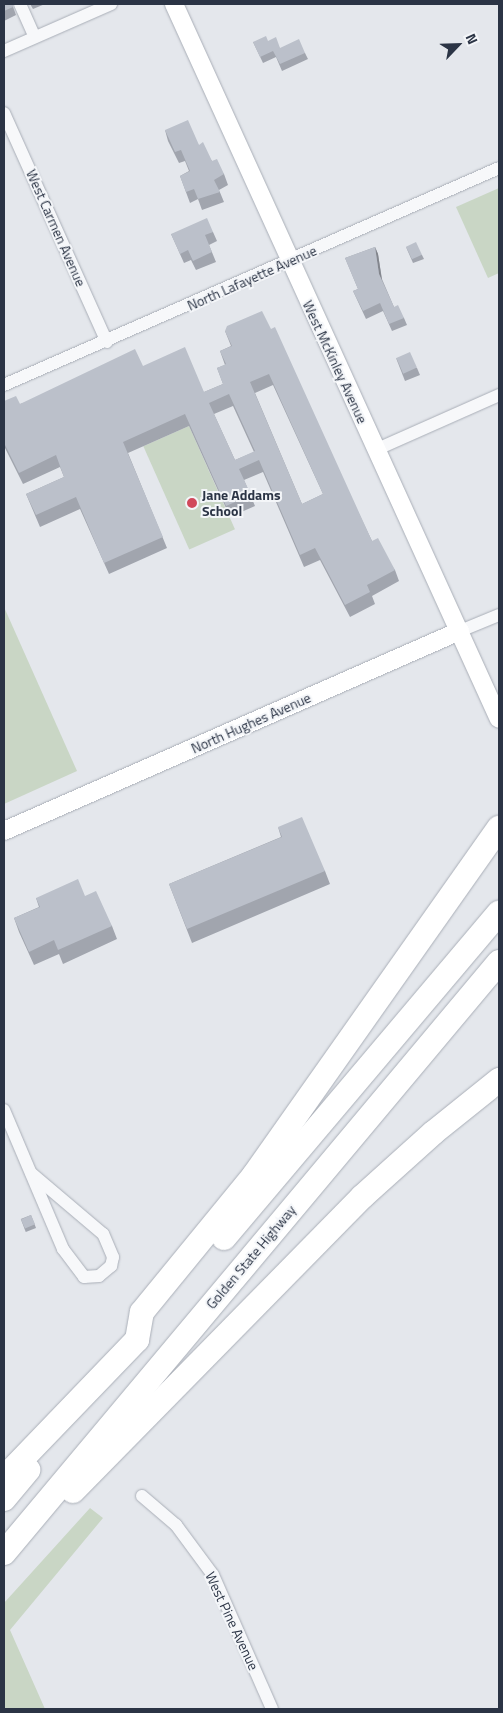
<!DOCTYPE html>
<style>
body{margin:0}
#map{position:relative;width:503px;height:1713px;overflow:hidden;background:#e4e7ec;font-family:"Titillium Web",sans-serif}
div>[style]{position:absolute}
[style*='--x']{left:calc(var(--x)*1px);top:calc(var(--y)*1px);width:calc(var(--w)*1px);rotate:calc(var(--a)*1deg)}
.green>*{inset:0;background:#c9d6c5;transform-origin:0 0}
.roads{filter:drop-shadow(0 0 1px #a9aeb7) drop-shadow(0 0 1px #a9aeb7)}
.street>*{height:12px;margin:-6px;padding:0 6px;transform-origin:6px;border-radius:6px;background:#f7f8fa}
.secondary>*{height:18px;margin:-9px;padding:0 9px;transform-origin:9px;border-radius:9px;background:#fff}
.highway>*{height:24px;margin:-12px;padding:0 12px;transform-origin:12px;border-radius:12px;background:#fff}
.wall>*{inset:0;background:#a1a5ae;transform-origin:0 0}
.shaded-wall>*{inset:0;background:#83868d}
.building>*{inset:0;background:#bbc0ca;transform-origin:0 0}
.dots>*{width:14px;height:14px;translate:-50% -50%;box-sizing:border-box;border:2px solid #f4f6f9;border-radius:50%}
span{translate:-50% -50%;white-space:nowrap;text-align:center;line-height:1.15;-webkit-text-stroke:4px #f4f6f9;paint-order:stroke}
.street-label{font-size:14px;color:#2b3445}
.poi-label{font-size:14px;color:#2b3445;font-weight:700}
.left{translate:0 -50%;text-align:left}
.frame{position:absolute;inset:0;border:5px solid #2b3445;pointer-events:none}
.north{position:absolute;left:433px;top:20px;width:50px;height:50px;-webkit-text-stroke:4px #f4f6f9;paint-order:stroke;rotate:66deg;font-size:14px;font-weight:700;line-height:20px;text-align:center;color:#2b3445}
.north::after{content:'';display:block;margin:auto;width:18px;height:22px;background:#2b3445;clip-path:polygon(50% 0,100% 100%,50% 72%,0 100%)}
</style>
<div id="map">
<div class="green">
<div style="clip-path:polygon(499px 188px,499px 273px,488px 278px,456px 207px)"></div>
<div style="left:189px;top:426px;width:113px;height:50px;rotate:66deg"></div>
<div style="clip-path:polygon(4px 607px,77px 771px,4px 804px)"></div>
<div style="clip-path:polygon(90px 1508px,103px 1518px,10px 1630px,45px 1709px,4px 1709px,4px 1603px)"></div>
</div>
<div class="roads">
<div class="street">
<div style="--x:20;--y:4;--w:36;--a:66"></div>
<div style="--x:4;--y:51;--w:117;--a:-23.7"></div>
<div style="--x:4;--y:113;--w:251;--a:65.8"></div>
<div style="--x:4;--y:385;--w:540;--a:-23.67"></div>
<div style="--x:375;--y:450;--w:136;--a:-23.9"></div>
<div style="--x:460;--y:631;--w:42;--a:-22.3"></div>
<div style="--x:4;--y:1110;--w:151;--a:67"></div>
<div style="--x:63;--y:1249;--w:35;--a:53"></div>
<div style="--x:84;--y:1277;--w:15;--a:-4"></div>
<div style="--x:99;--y:1276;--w:16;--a:-40"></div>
<div style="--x:111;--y:1266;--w:9;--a:-77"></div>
<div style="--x:113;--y:1257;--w:25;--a:-113"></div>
<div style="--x:103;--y:1234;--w:94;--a:-139.7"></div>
<div style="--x:142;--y:1496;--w:45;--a:40.5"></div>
<div style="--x:176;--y:1525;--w:62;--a:53.5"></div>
<div style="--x:213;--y:1575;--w:146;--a:66.2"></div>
</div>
<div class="secondary">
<div style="--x:174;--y:4;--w:785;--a:65.56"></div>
<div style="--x:4;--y:831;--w:498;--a:-23.7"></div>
</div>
<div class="highway">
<div style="--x:224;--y:1238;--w:426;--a:-49.8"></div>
<div style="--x:4;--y:1478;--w:192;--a:-46.1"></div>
<div style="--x:137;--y:1340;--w:28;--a:-80"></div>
<div style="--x:142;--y:1312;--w:177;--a:-50.7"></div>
<div style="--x:254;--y:1175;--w:425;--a:-54.8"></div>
<div style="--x:73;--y:1491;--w:412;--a:-45.5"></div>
<div style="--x:362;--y:1197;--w:96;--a:-42"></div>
<div style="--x:433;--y:1133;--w:85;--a:-38.8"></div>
<div style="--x:4;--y:1499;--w:38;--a:-50"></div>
<div style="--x:4;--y:1553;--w:771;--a:-50.05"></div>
</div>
</div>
<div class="wall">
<div style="clip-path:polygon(4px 4px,12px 4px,16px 15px,4px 21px)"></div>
<div style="clip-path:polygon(30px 4px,45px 4px,33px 9px)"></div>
<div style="clip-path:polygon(268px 41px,280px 48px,305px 53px,308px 59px,282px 71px,276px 57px,263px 63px,253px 42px)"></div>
<div style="clip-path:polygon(165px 130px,199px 145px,212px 161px,224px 174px,228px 185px,219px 190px,224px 202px,202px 210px,198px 199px,190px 203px,180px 176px,189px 171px,185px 161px,179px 163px,168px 141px)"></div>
<div style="clip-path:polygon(213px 232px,217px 241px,209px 245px,216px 262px,196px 270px,191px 260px,184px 263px,171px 234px)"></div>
<div style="clip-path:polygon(375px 247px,378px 254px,382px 279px,394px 307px,404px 318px,407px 325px,392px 331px,383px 311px,366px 319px,353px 291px,358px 289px,345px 258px)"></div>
<div style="clip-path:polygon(406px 247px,422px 255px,424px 259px,413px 263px)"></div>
<div style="clip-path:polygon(evenodd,271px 329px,372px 541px,395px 570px,399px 581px,372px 596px,375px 604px,350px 617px,320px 560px,304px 567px,263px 472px,244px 480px,255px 506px,230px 517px,189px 426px,128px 453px,167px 548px,109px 574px,80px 509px,40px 527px,26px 494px,64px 477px,60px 467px,23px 484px,4px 446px,4px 401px,20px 404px,143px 366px,204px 392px,223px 384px,217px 368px,225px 365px,220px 351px,231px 346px,225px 331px,271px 329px,273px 385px,323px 494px,302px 504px,255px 393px,273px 385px,271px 329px,233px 406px,254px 452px,235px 460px,214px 414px,233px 406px)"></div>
<div style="clip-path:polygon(396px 358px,417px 368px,420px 375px,405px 381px)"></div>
<div style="clip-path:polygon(278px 827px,325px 871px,330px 884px,192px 943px,169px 884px,281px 837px)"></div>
<div style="clip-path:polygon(85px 896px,112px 926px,117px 939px,63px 964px,59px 954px,34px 965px,19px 932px,14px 918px,39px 907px,36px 898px)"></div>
<div style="left:31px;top:1215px;width:14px;height:11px;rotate:69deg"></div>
</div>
<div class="shaded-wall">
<div style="clip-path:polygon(375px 247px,378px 254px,382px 281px,379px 274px)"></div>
</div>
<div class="building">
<div style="clip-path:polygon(4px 4px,12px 4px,13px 7px,4px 11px)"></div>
<div style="clip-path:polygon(266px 36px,268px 41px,276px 37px,280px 48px,299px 39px,305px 53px,280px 64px,273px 51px,260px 57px,253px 42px)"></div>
<div style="clip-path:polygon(188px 120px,199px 145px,203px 142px,212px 161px,217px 159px,224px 174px,214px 180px,220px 192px,198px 199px,194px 189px,186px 192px,180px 176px,190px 171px,181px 150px,175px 152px,165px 130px)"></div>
<div style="clip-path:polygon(207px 218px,213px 232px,205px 235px,212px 252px,193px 261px,188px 250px,180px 254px,171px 234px)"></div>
<div style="left:416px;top:242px;width:14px;height:11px;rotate:65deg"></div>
<div style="clip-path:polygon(375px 247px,379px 274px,394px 307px,398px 305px,404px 318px,389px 324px,380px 303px,363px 311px,353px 291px,358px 289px,345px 258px)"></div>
<div style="clip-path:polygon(evenodd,262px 311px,271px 329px,275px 327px,372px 541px,378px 538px,395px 570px,367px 585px,370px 592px,345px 605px,315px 548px,300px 555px,259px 460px,239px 469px,251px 495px,226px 506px,185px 414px,123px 442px,163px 537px,104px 563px,76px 497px,36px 515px,26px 494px,64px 477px,56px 455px,19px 473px,4px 443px,4px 401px,16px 396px,20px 404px,135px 349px,143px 366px,185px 347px,204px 392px,223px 384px,217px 368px,226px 364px,220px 351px,232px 346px,225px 331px,227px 326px,262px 311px,269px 374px,323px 494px,302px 504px,250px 382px,269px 374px,262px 311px,229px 394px,255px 451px,235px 460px,209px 403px,229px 394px)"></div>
<div style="left:410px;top:352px;width:17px;height:15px;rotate:66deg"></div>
<div style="clip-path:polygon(302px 817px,325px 871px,187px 929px,169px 884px,282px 837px,278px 827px)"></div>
<div style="clip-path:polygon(78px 879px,85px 896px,96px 891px,112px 926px,58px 950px,54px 940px,29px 952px,14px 918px,40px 907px,36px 898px)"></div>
<div style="left:31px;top:1215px;width:10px;height:11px;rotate:66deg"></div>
</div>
<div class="dots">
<div style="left:192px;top:503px;background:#d1495b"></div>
</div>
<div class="street-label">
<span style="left:56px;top:228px;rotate:66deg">West Carmen Avenue</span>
<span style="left:252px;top:278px;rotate:-24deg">North Lafayette Avenue</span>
<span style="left:335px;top:362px;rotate:65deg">West McKinley Avenue</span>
<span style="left:251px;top:723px;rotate:-24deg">North Hughes Avenue</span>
<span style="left:251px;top:1257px;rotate:-50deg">Golden State Highway</span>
<span style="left:232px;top:1621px;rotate:65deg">West Pine Avenue</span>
</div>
<div class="poi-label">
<span class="left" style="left:202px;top:503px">Jane Addams<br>School</span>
</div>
<div class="frame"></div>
<div class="north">N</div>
</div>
